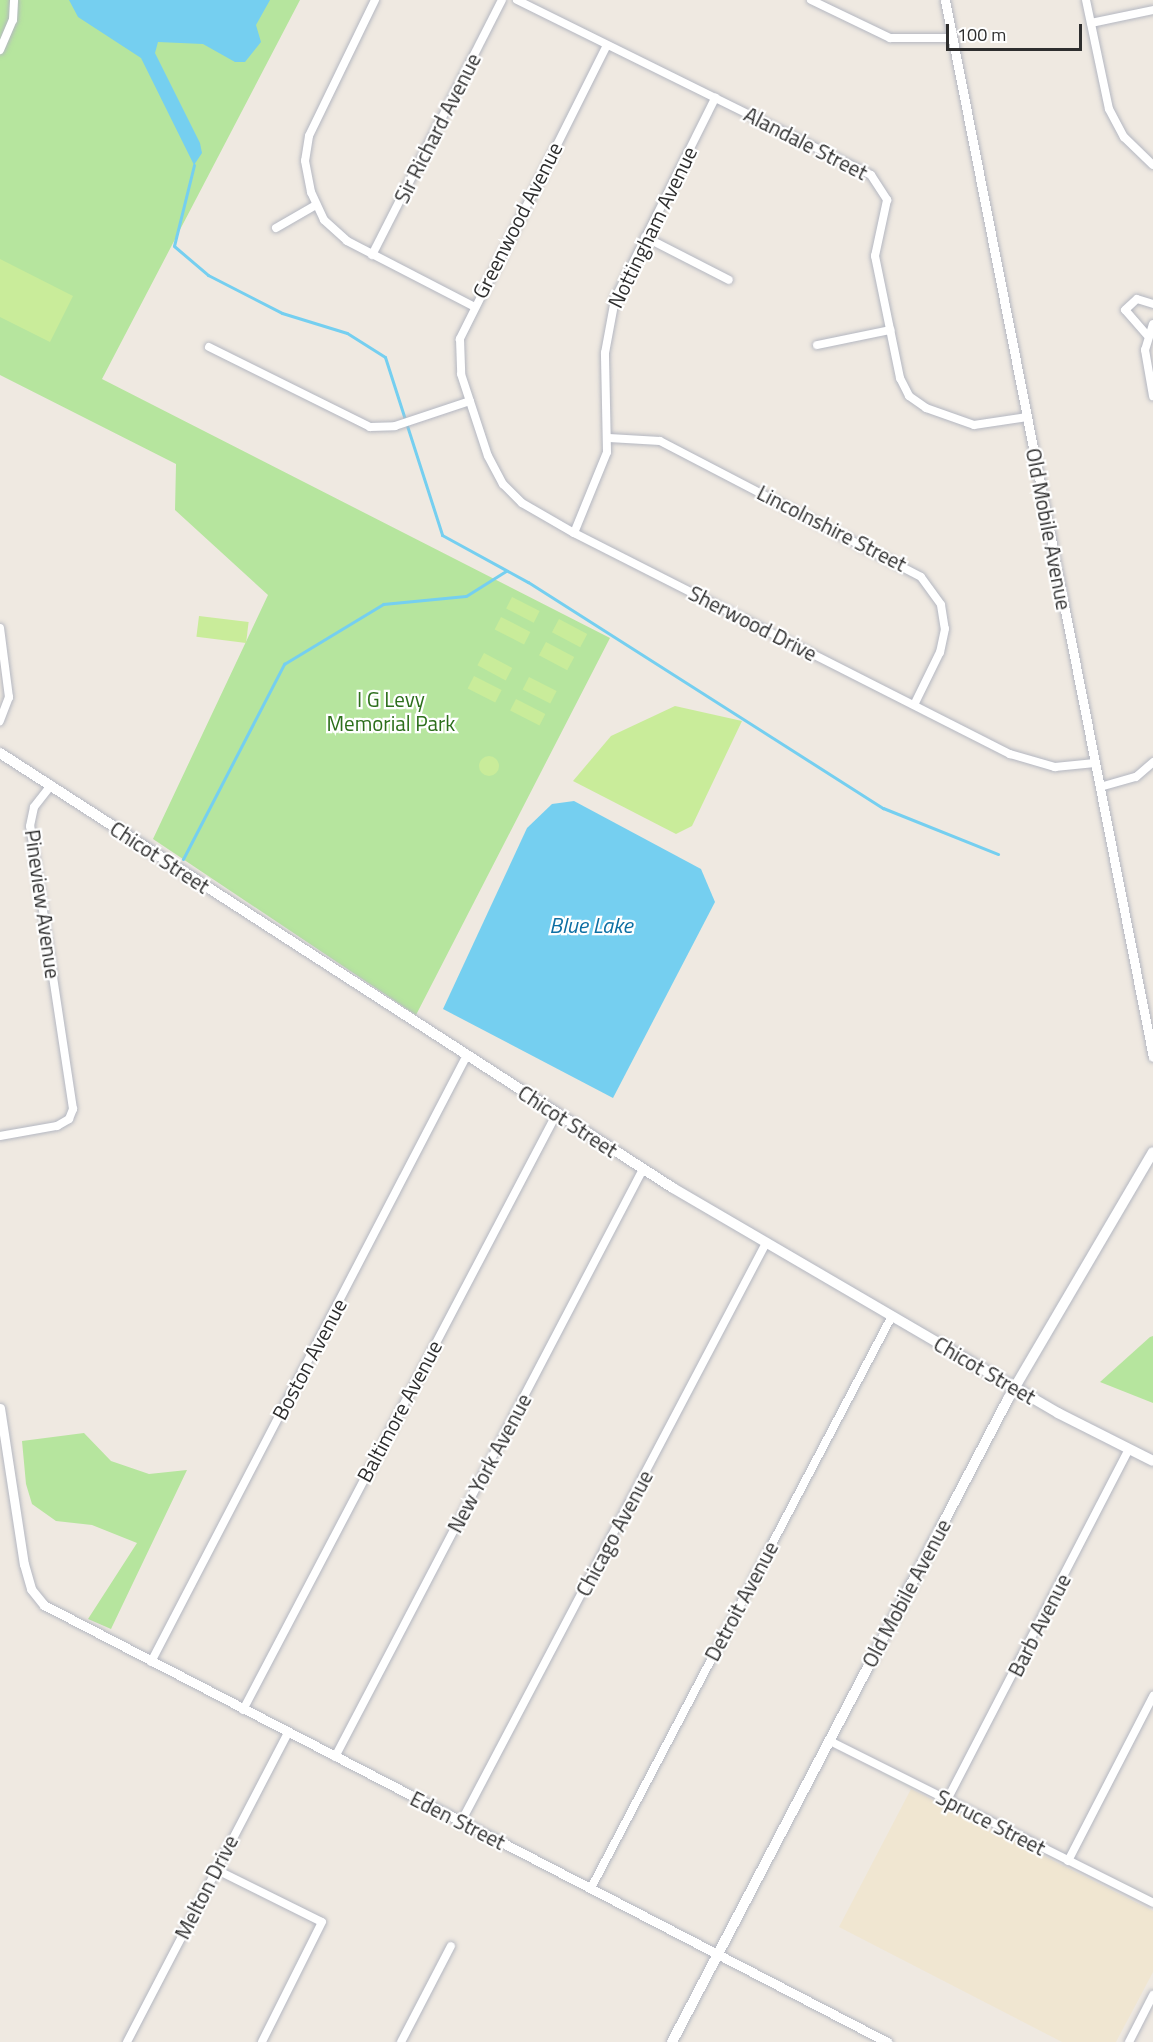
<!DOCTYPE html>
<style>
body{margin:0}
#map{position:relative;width:1153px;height:2042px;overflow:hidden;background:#efe9e1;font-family:"Titillium Web",sans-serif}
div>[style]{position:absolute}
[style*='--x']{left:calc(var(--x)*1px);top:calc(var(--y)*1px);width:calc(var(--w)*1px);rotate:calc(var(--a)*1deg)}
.education>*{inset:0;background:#f0e6d1}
.green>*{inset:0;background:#b6e59e}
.pitch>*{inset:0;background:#c9ec9a;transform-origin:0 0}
.round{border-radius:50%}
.water>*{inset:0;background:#75cff0}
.stream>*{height:3px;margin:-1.5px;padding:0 1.5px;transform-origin:1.5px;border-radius:1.5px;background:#75cff0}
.roads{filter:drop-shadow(0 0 2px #b4b7c1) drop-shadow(0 0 2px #b4b7c1)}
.minor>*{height:8px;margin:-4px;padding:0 4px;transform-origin:4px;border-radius:4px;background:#fff}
.tertiary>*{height:9px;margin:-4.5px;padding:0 4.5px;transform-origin:4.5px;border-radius:4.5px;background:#fff}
.secondary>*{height:10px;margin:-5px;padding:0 5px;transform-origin:5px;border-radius:5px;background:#fff}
span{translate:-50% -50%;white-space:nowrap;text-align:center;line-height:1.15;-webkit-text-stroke:4.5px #fff;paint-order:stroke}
.street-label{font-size:21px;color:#2e2e2e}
.park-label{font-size:21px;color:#2c6e1b}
.water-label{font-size:22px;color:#0d6fa3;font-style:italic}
.scale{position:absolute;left:946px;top:24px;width:136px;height:27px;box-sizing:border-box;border:3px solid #2e2e2e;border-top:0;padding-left:8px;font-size:18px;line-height:21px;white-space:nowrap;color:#2e2e2e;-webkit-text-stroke:4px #fff;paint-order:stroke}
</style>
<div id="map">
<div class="education">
<div style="clip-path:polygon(911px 1789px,1153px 1911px,1153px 1972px,1116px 2042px,1062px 2042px,839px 1927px)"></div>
</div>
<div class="green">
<div style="clip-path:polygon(0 0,300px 0,102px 379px,610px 638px,416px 1015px,153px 839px,268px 595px,175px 510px,176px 464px,0 375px)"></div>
<div style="clip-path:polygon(1153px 1336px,1153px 1403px,1100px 1382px,1150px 1337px)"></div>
<div style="clip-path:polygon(84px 1433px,111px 1461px,149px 1474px,187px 1470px,111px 1629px,88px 1619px,137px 1543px,92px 1525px,56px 1521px,32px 1504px,26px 1484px,22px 1441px)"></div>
</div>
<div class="pitch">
<div style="clip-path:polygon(0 259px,73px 296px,50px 342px,0 317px)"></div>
<div style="left:512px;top:597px;width:31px;height:13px;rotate:27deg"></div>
<div style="left:199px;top:616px;width:50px;height:21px;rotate:7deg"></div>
<div style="left:501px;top:617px;width:33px;height:14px;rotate:27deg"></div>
<div style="left:559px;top:619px;width:32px;height:15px;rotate:28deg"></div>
<div style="left:546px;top:642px;width:32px;height:15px;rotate:28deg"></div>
<div style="left:484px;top:653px;width:32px;height:14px;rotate:28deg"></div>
<div style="left:474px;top:676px;width:31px;height:14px;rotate:27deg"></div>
<div style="left:529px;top:677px;width:31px;height:14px;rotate:27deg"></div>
<div style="left:516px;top:699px;width:33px;height:13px;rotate:27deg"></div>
<div style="clip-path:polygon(675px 706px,742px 721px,692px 826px,676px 834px,573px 781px,611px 736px)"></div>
<div class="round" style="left:479px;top:756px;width:20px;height:20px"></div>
</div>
<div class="water">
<div style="clip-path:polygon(69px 0,270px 0,256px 25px,261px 42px,245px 62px,235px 62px,203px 44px,158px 42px,155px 53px,200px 143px,202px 153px,194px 165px,141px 58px,78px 17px)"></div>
<div style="clip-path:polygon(574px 801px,701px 869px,715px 902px,613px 1098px,443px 1009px,527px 828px,552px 804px)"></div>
</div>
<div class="stream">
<div style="--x:194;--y:165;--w:83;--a:103.9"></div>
<div style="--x:174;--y:246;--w:45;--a:40.5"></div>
<div style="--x:208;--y:275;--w:83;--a:27.2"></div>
<div style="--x:282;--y:313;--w:68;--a:17.1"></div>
<div style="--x:347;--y:333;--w:45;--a:32.3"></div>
<div style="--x:385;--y:357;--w:187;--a:72.2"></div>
<div style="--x:442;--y:535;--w:98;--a:28.7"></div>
<div style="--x:528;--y:582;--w:421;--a:32.5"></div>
<div style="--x:883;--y:808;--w:124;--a:21.8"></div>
<div style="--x:183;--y:859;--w:220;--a:-62.6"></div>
<div style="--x:284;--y:664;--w:116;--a:-31.2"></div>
<div style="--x:383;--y:604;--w:83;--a:-5.5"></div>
<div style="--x:466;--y:596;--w:47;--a:-32"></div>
</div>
<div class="roads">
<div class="minor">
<div style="--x:375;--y:0;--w:151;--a:115.9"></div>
<div style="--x:309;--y:136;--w:25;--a:99"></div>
<div style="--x:305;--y:161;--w:32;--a:79"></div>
<div style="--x:311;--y:192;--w:31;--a:65"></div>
<div style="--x:324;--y:220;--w:31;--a:42"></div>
<div style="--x:347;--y:241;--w:142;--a:27.3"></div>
<div style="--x:517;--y:0;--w:395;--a:26.3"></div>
<div style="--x:871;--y:175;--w:30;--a:57"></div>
<div style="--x:887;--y:200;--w:57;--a:102.1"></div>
<div style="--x:875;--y:256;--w:125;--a:78.4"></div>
<div style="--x:900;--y:378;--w:20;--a:63"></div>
<div style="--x:909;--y:396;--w:21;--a:35"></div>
<div style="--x:926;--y:408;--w:51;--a:19.5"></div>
<div style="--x:974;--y:425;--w:54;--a:-8.6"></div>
<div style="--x:811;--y:0;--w:88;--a:25.7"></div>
<div style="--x:890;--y:38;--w:63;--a:0"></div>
<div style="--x:1086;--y:0;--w:111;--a:78.1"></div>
<div style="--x:1109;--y:109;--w:32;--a:62"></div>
<div style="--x:1124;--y:137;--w:40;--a:44"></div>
<div style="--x:1091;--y:23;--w:63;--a:-11.8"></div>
<div style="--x:607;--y:45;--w:329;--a:116.6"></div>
<div style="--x:460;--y:339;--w:35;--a:88"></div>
<div style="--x:461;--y:374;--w:86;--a:71.8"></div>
<div style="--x:488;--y:456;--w:32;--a:62"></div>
<div style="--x:503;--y:484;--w:27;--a:45"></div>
<div style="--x:522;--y:503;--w:60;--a:30"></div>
<div style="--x:574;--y:533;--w:489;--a:26.9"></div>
<div style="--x:1010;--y:754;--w:47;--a:16.1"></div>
<div style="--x:1055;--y:767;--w:40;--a:-5.7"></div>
<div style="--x:0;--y:50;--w:33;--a:-67"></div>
<div style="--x:13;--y:20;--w:20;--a:-87"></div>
<div style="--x:276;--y:228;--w:46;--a:-29.9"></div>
<div style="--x:645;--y:237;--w:94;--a:27.1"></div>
<div style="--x:372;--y:255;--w:286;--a:-63"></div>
<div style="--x:1153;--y:324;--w:27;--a:107"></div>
<div style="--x:1145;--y:350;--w:47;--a:80.1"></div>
<div style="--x:1147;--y:335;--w:33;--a:-131"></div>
<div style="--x:1125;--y:310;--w:16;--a:-43"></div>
<div style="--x:1137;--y:299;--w:17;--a:17"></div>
<div style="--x:817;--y:345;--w:75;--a:-11.6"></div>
<div style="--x:209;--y:347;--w:180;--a:26.4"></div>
<div style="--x:370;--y:427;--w:25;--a:-2"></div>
<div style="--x:395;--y:426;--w:79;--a:-18.4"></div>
<div style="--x:609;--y:438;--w:51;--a:3.4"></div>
<div style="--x:660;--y:441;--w:294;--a:27.5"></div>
<div style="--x:921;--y:577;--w:34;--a:54"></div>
<div style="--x:941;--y:605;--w:24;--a:81"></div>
<div style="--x:945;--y:629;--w:24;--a:102"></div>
<div style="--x:940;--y:652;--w:59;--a:116.1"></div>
<div style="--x:574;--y:533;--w:87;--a:-67.8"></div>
<div style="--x:607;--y:452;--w:99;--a:-91.2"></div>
<div style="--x:605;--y:353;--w:55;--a:-79.5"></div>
<div style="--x:615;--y:299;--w:225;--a:-63.5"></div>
<div style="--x:0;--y:628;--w:70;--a:82.6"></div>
<div style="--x:9;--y:697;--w:26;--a:111"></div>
<div style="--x:1100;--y:787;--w:37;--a:-16"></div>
<div style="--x:1136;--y:777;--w:23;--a:-41"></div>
<div style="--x:0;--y:1136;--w:58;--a:-10"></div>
<div style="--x:57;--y:1126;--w:14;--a:-30"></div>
<div style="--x:69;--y:1119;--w:11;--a:-68"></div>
<div style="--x:73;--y:1109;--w:286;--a:-98.6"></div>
<div style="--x:30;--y:826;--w:19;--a:-78"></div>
<div style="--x:34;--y:807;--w:28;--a:-52"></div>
<div style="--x:151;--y:1662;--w:684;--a:-62.5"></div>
<div style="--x:243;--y:1710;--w:675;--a:-62.26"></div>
<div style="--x:830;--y:1741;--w:361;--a:26.6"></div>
<div style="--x:335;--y:1757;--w:664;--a:-62.35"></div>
<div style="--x:947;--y:1800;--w:395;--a:-62.6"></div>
<div style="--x:461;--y:1822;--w:654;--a:-62.22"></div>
<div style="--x:1068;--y:1861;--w:186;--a:-62.7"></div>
<div style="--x:215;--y:1869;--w:119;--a:26.4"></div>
<div style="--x:322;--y:1922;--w:134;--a:116.6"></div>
<div style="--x:591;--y:1888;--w:646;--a:-62.25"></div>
<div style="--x:127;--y:2042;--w:348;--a:-62.5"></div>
<div style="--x:401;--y:2042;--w:108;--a:-62.5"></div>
<div style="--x:1129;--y:2042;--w:53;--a:-62.9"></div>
</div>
<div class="tertiary">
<div style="--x:945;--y:0;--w:1077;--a:78.87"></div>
<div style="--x:0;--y:1408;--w:158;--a:81.3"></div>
<div style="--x:24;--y:1564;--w:26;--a:74"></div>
<div style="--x:31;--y:1589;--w:21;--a:51"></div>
<div style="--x:44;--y:1605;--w:950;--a:27.4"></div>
</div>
<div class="secondary">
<div style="--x:0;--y:753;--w:801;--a:32.88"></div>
<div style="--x:673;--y:1188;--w:446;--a:30.3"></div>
<div style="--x:1058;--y:1413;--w:106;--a:26.8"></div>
<div style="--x:672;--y:2042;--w:725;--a:-62.41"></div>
<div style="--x:1008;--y:1399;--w:286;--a:-59.6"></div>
</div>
</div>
<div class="street-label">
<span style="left:437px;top:128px;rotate:-63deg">Sir Richard Avenue</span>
<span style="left:806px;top:143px;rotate:27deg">Alandale Street</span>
<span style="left:517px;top:220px;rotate:-63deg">Greenwood Avenue</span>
<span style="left:652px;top:227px;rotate:-64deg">Nottingham Avenue</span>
<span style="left:832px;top:528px;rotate:27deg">Lincolnshire Street</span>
<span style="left:1049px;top:529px;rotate:79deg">Old Mobile Avenue</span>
<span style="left:753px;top:623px;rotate:27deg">Sherwood Drive</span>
<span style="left:160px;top:857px;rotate:33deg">Chicot Street</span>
<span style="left:43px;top:904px;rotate:82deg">Pineview Avenue</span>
<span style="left:568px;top:1121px;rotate:33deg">Chicot Street</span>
<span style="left:309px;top:1359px;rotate:-62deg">Boston Avenue</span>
<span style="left:985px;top:1370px;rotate:30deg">Chicot Street</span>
<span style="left:399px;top:1411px;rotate:-62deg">Baltimore Avenue</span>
<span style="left:489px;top:1463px;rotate:-62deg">New York Avenue</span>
<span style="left:614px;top:1533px;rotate:-62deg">Chicago Avenue</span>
<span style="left:906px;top:1593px;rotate:-62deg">Old Mobile Avenue</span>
<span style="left:741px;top:1601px;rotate:-62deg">Detroit Avenue</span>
<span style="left:1039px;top:1625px;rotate:-63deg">Barb Avenue</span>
<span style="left:458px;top:1820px;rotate:27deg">Eden Street</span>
<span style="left:991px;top:1822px;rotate:27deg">Spruce Street</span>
<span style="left:206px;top:1887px;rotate:-63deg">Melton Drive</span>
</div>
<div class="park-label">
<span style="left:391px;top:711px">I G Levy<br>Memorial Park</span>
</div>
<div class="water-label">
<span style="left:591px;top:926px">Blue Lake</span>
</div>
<div class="scale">100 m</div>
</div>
